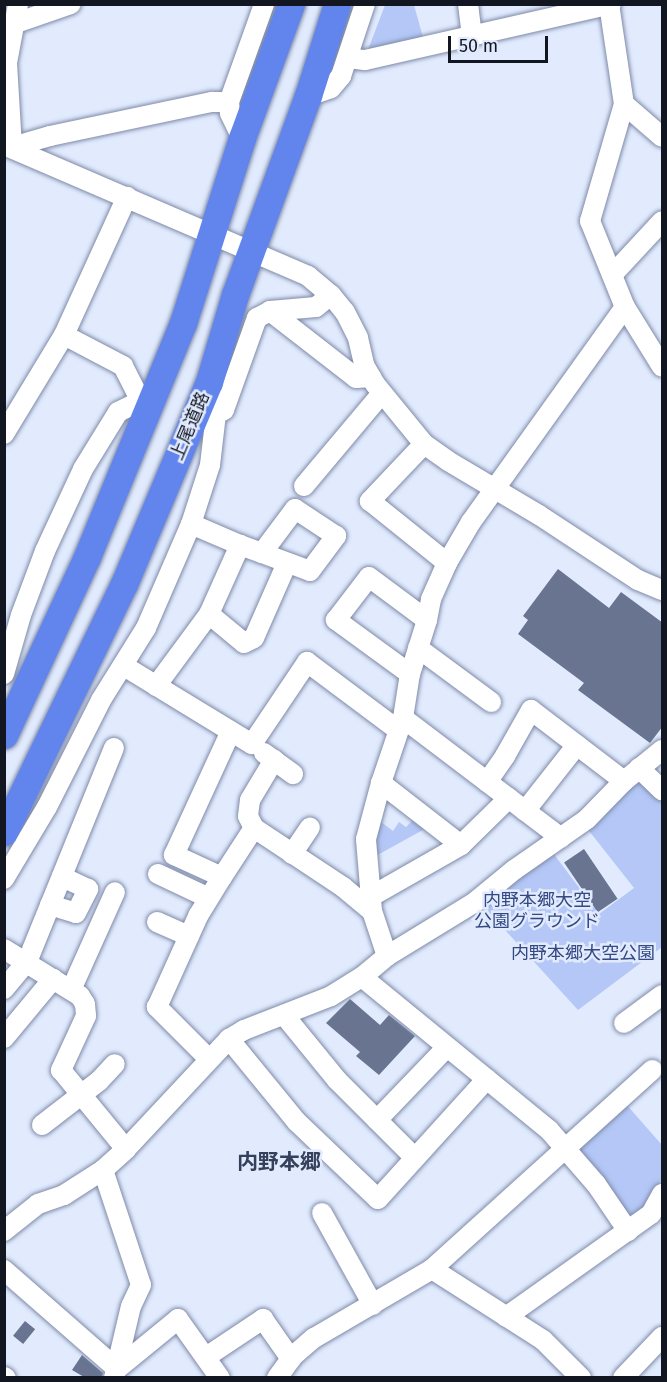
<!DOCTYPE html>
<meta charset="utf-8">
<style>
body{margin:0}
#map{position:relative;width:667px;height:1382px;overflow:hidden;background:#e2ebfe;font-family:"Fira Sans","Noto Sans JP",sans-serif}
div>[style]{position:absolute}
[style*='--x']{left:calc(var(--x)*1px);top:calc(var(--y)*1px);width:calc(var(--w)*1px);rotate:calc(var(--a)*1deg)}
.green>*{inset:0;background:#b4c7f6}
.building>*{inset:0;background:#687490;transform-origin:0 0}
.roads{filter:drop-shadow(0 0 2px #7e8aa8) drop-shadow(0 0 2px #7e8aa8)}
.minor>*{height:20px;margin:-10px;padding:0 10px;transform-origin:10px;border-radius:10px;background:#fff}
.highway>*{height:27px;margin:-13.5px;padding:0 13.5px;transform-origin:13.5px;border-radius:13.5px;background:#6184ed}
span{translate:-50% -50%;white-space:nowrap;text-align:center;line-height:1.15;-webkit-text-stroke:5px #e2ebfe;paint-order:stroke}
.street-label{font-size:18px;color:#121621}
.park-label{font-size:18px;color:#344882}
.quarter-label{font-size:21px;color:#36405a;font-weight:700}
.frame{position:absolute;inset:0;border:6px solid #121621;pointer-events:none}
.scale{position:absolute;left:448px;top:36px;width:100px;height:27px;box-sizing:border-box;border:3px solid #121621;border-top:0;padding-left:8px;font-size:18px;line-height:21px;white-space:nowrap;color:#121621;-webkit-text-stroke:4px #e2ebfe;paint-order:stroke}
</style>
<div id="map">
<div class="green">
<div style="clip-path:polygon(385px 5px,414px 5px,424px 41px,366px 55px)"></div>
<div style="clip-path:polygon(641px 775px,662px 796px,662px 947px,578px 1010px,485px 908px,517px 877px,553px 853px,599px 914px,634px 888px,586px 827px)"></div>
<div style="clip-path:polygon(417px 816px,430px 826px,374px 857px,377px 819px,393px 831px,399px 822px,406px 827px)"></div>
<div style="clip-path:polygon(625px 1103px,662px 1145px,662px 1178px,644px 1210px,635px 1216px,625px 1212px,573px 1148px)"></div>
</div>
<div class="building">
<div style="clip-path:polygon(558px 569px,609px 608px,621px 592px,663px 623px,663px 726px,650px 743px,578px 690px,584px 683px,518px 634px,528px 620px,523px 616px)"></div>
<div style="left:584px;top:849px;width:60px;height:24px;rotate:56deg"></div>
<div style="clip-path:polygon(350px 999px,380px 1025px,389px 1015px,415px 1036px,379px 1075px,356px 1056px,360px 1052px,326px 1023px)"></div>
<div style="left:25px;top:1321px;width:13px;height:19px;rotate:39deg"></div>
<div style="clip-path:polygon(82px 1355px,103px 1373px,102px 1377px,84px 1377px,72px 1370px)"></div>
</div>
<div class="roads">
<div class="minor">
<div style="--x:468;--y:4;--w:31;--a:83"></div>
<div style="--x:609;--y:4;--w:101;--a:81.5"></div>
<div style="--x:624;--y:104;--w:122;--a:106.2"></div>
<div style="--x:590;--y:221;--w:93;--a:67.9"></div>
<div style="--x:625;--y:307;--w:70;--a:58.3"></div>
<div style="--x:13;--y:24;--w:61;--a:-19"></div>
<div style="--x:348;--y:58;--w:17;--a:7"></div>
<div style="--x:365;--y:60;--w:252;--a:-12.8"></div>
<div style="--x:308;--y:96;--w:24;--a:-19"></div>
<div style="--x:331;--y:88;--w:16;--a:-50"></div>
<div style="--x:341;--y:76;--w:76;--a:-71.6"></div>
<div style="--x:624;--y:104;--w:50;--a:41"></div>
<div style="--x:242;--y:138;--w:28;--a:-116"></div>
<div style="--x:230;--y:113;--w:11;--a:-95"></div>
<div style="--x:229;--y:102;--w:104;--a:-70.3"></div>
<div style="--x:4;--y:145;--w:331;--a:23.3"></div>
<div style="--x:308;--y:276;--w:30;--a:40"></div>
<div style="--x:331;--y:295;--w:22;--a:51"></div>
<div style="--x:345;--y:312;--w:29;--a:63"></div>
<div style="--x:358;--y:338;--w:28;--a:77"></div>
<div style="--x:364;--y:365;--w:22;--a:60"></div>
<div style="--x:375;--y:384;--w:77;--a:50.8"></div>
<div style="--x:424;--y:444;--w:29;--a:35"></div>
<div style="--x:448;--y:461;--w:106;--a:30.7"></div>
<div style="--x:539;--y:515;--w:118;--a:33.3"></div>
<div style="--x:638;--y:580;--w:26;--a:23"></div>
<div style="--x:12;--y:147;--w:40;--a:-16"></div>
<div style="--x:50;--y:136;--w:166;--a:-11.9"></div>
<div style="--x:212;--y:102;--w:17;--a:0"></div>
<div style="--x:12;--y:147;--w:84;--a:-93.4"></div>
<div style="--x:7;--y:63;--w:60;--a:-79.4"></div>
<div style="--x:613;--y:274;--w:72;--a:-47.2"></div>
<div style="--x:270;--y:311;--w:109;--a:37.9"></div>
<div style="--x:356;--y:378;--w:15;--a:-4"></div>
<div style="--x:64;--y:335;--w:67;--a:27.7"></div>
<div style="--x:123;--y:366;--w:37;--a:63"></div>
<div style="--x:216;--y:414;--w:9;--a:-27"></div>
<div style="--x:224;--y:410;--w:98;--a:-70.3"></div>
<div style="--x:257;--y:318;--w:15;--a:-28"></div>
<div style="--x:270;--y:311;--w:46;--a:-5"></div>
<div style="--x:316;--y:307;--w:19;--a:-39"></div>
<div style="--x:4;--y:434;--w:116;--a:-58.8"></div>
<div style="--x:64;--y:335;--w:152;--a:-65.5"></div>
<div style="--x:424;--y:444;--w:79;--a:133.5"></div>
<div style="--x:370;--y:501;--w:99;--a:38.8"></div>
<div style="--x:304;--y:486;--w:121;--a:-50"></div>
<div style="--x:191;--y:524;--w:53;--a:23.2"></div>
<div style="--x:240;--y:545;--w:23;--a:20"></div>
<div style="--x:262;--y:553;--w:51;--a:20.6"></div>
<div style="--x:310;--y:571;--w:44;--a:-53.4"></div>
<div style="--x:336;--y:536;--w:49;--a:-146.6"></div>
<div style="--x:295;--y:509;--w:55;--a:126.9"></div>
<div style="--x:209;--y:614;--w:45;--a:39.6"></div>
<div style="--x:244;--y:643;--w:11;--a:-27"></div>
<div style="--x:254;--y:638;--w:82;--a:-66.3"></div>
<div style="--x:418;--y:648;--w:91;--a:36.5"></div>
<div style="--x:124;--y:666;--w:150;--a:31.4"></div>
<div style="--x:252;--y:744;--w:99;--a:-56.1"></div>
<div style="--x:307;--y:662;--w:114;--a:36.8"></div>
<div style="--x:4;--y:674;--w:61;--a:-73.9"></div>
<div style="--x:21;--y:615;--w:68;--a:-69.4"></div>
<div style="--x:45;--y:551;--w:90;--a:-65.1"></div>
<div style="--x:83;--y:469;--w:67;--a:-58.4"></div>
<div style="--x:118;--y:412;--w:37;--a:-26"></div>
<div style="--x:410;--y:674;--w:92;--a:-143.9"></div>
<div style="--x:336;--y:620;--w:54;--a:-52.5"></div>
<div style="--x:369;--y:577;--w:72;--a:36.6"></div>
<div style="--x:156;--y:686;--w:89;--a:-53.6"></div>
<div style="--x:209;--y:614;--w:76;--a:-65.8"></div>
<div style="--x:403;--y:718;--w:198;--a:37.2"></div>
<div style="--x:264;--y:753;--w:36;--a:36"></div>
<div style="--x:639;--y:768;--w:32;--a:44"></div>
<div style="--x:487;--y:782;--w:32;--a:-55"></div>
<div style="--x:505;--y:756;--w:53;--a:-60.5"></div>
<div style="--x:531;--y:710;--w:117;--a:37.4"></div>
<div style="--x:381;--y:783;--w:101;--a:37.8"></div>
<div style="--x:525;--y:811;--w:84;--a:-51.8"></div>
<div style="--x:254;--y:828;--w:13;--a:-117"></div>
<div style="--x:248;--y:816;--w:16;--a:-83"></div>
<div style="--x:250;--y:800;--w:47;--a:-59"></div>
<div style="--x:292;--y:854;--w:32;--a:-56"></div>
<div style="--x:158;--y:874;--w:56;--a:25.2"></div>
<div style="--x:222;--y:877;--w:59;--a:-56.9"></div>
<div style="--x:254;--y:828;--w:107;--a:33.5"></div>
<div style="--x:343;--y:887;--w:38;--a:40"></div>
<div style="--x:4;--y:879;--w:84;--a:-59.2"></div>
<div style="--x:47;--y:807;--w:120;--a:-63.2"></div>
<div style="--x:101;--y:700;--w:85;--a:-58"></div>
<div style="--x:146;--y:628;--w:113;--a:-66.6"></div>
<div style="--x:191;--y:524;--w:62;--a:-72.1"></div>
<div style="--x:210;--y:465;--w:51;--a:-83.3"></div>
<div style="--x:216;--y:414;--w:33;--a:-102"></div>
<div style="--x:370;--y:897;--w:105;--a:-29.7"></div>
<div style="--x:461;--y:845;--w:67;--a:-44.4"></div>
<div style="--x:50;--y:905;--w:27;--a:17"></div>
<div style="--x:76;--y:913;--w:27;--a:-63"></div>
<div style="--x:88;--y:889;--w:29;--a:-155"></div>
<div style="--x:157;--y:922;--w:35;--a:24"></div>
<div style="--x:4;--y:949;--w:89;--a:31.7"></div>
<div style="--x:80;--y:996;--w:9;--a:58"></div>
<div style="--x:85;--y:1004;--w:12;--a:85"></div>
<div style="--x:86;--y:1016;--w:60;--a:114.8"></div>
<div style="--x:61;--y:1070;--w:102;--a:50.6"></div>
<div style="--x:387;--y:956;--w:47;--a:-108.4"></div>
<div style="--x:372;--y:911;--w:72;--a:-94.8"></div>
<div style="--x:366;--y:839;--w:58;--a:-75"></div>
<div style="--x:381;--y:783;--w:69;--a:-71.3"></div>
<div style="--x:403;--y:718;--w:45;--a:-81"></div>
<div style="--x:410;--y:674;--w:57;--a:-72.5"></div>
<div style="--x:427;--y:620;--w:21;--a:-79"></div>
<div style="--x:431;--y:599;--w:39;--a:-66"></div>
<div style="--x:447;--y:563;--w:48;--a:-59.7"></div>
<div style="--x:471;--y:522;--w:264;--a:-54.4"></div>
<div style="--x:362;--y:977;--w:242;--a:39.3"></div>
<div style="--x:549;--y:1130;--w:72;--a:49"></div>
<div style="--x:596;--y:1184;--w:57;--a:55.8"></div>
<div style="--x:4;--y:989;--w:35;--a:-50"></div>
<div style="--x:27;--y:962;--w:231;--a:-67.9"></div>
<div style="--x:71;--y:990;--w:107;--a:-65.8"></div>
<div style="--x:284;--y:1015;--w:84;--a:50.8"></div>
<div style="--x:337;--y:1080;--w:110;--a:45"></div>
<div style="--x:624;--y:1023;--w:47;--a:-36.4"></div>
<div style="--x:4;--y:1038;--w:77;--a:-50.3"></div>
<div style="--x:229;--y:1039;--w:106;--a:50.7"></div>
<div style="--x:296;--y:1121;--w:113;--a:43.6"></div>
<div style="--x:378;--y:1199;--w:162;--a:-47.8"></div>
<div style="--x:209;--y:1059;--w:74;--a:-135"></div>
<div style="--x:157;--y:1007;--w:100;--a:-65.7"></div>
<div style="--x:198;--y:916;--w:46;--a:-58.4"></div>
<div style="--x:222;--y:877;--w:53;--a:-155.4"></div>
<div style="--x:174;--y:855;--w:136;--a:-65.3"></div>
<div style="--x:377;--y:1120;--w:101;--a:-46.2"></div>
<div style="--x:42;--y:1125;--w:72;--a:-37.7"></div>
<div style="--x:99;--y:1081;--w:23;--a:-47"></div>
<div style="--x:103;--y:1170;--w:121;--a:71.7"></div>
<div style="--x:141;--y:1285;--w:23;--a:115"></div>
<div style="--x:131;--y:1306;--w:74;--a:103.3"></div>
<div style="--x:322;--y:1213;--w:105;--a:61"></div>
<div style="--x:4;--y:1231;--w:43;--a:-38.5"></div>
<div style="--x:38;--y:1204;--w:28;--a:-19"></div>
<div style="--x:64;--y:1195;--w:46;--a:-32.7"></div>
<div style="--x:103;--y:1170;--w:31;--a:-42"></div>
<div style="--x:126;--y:1149;--w:151;--a:-46.9"></div>
<div style="--x:229;--y:1039;--w:17;--a:-31"></div>
<div style="--x:244;--y:1030;--w:93;--a:-21.3"></div>
<div style="--x:331;--y:996;--w:36;--a:-32"></div>
<div style="--x:362;--y:977;--w:33;--a:-40"></div>
<div style="--x:387;--y:956;--w:103;--a:-31.5"></div>
<div style="--x:475;--y:902;--w:50;--a:-39.4"></div>
<div style="--x:514;--y:870;--w:89;--a:-34.9"></div>
<div style="--x:587;--y:819;--w:53;--a:-45.8"></div>
<div style="--x:624;--y:781;--w:49;--a:-39.2"></div>
<div style="--x:432;--y:1269;--w:132;--a:32.6"></div>
<div style="--x:543;--y:1340;--w:54;--a:45"></div>
<div style="--x:4;--y:1270;--w:150;--a:41.2"></div>
<div style="--x:506;--y:1317;--w:178;--a:-35.4"></div>
<div style="--x:651;--y:1214;--w:23;--a:-61"></div>
<div style="--x:206;--y:1357;--w:69;--a:-33.7"></div>
<div style="--x:263;--y:1319;--w:49;--a:55"></div>
<div style="--x:117;--y:1369;--w:79;--a:-39.3"></div>
<div style="--x:178;--y:1319;--w:72;--a:54.6"></div>
<div style="--x:4;--y:1377;--w:2;--a:27"></div>
<div style="--x:277;--y:1378;--w:27;--a:-54"></div>
<div style="--x:293;--y:1356;--w:28;--a:-41"></div>
<div style="--x:314;--y:1338;--w:137;--a:-30.3"></div>
<div style="--x:432;--y:1269;--w:297;--a:-42.1"></div>
<div style="--x:623;--y:1378;--w:57;--a:-46.4"></div>
</div>
<div class="highway">
<div style="--x:4;--y:735;--w:196;--a:-65"></div>
<div style="--x:87;--y:557;--w:253;--a:-67.7"></div>
<div style="--x:183;--y:323;--w:194;--a:-72.3"></div>
<div style="--x:242;--y:138;--w:143;--a:-69.9"></div>
<div style="--x:4;--y:832;--w:276;--a:-64.2"></div>
<div style="--x:124;--y:584;--w:219;--a:-67.2"></div>
<div style="--x:209;--y:382;--w:91;--a:-73.4"></div>
<div style="--x:235;--y:295;--w:212;--a:-69.9"></div>
<div style="--x:308;--y:96;--w:96;--a:-72.5"></div>
</div>
</div>
<div class="street-label">
<span style="left:190px;top:426px;rotate:-67deg">上尾道路</span>
</div>
<div class="park-label">
<span style="left:537px;top:911px">内野本郷大空<br>公園グラウンド</span>
<span style="left:583px;top:953px">内野本郷大空公園</span>
</div>
<div class="quarter-label">
<span style="left:279px;top:1162px">内野本郷</span>
</div>
<div class="frame"></div>
<div class="scale">50 m</div>
</div>
